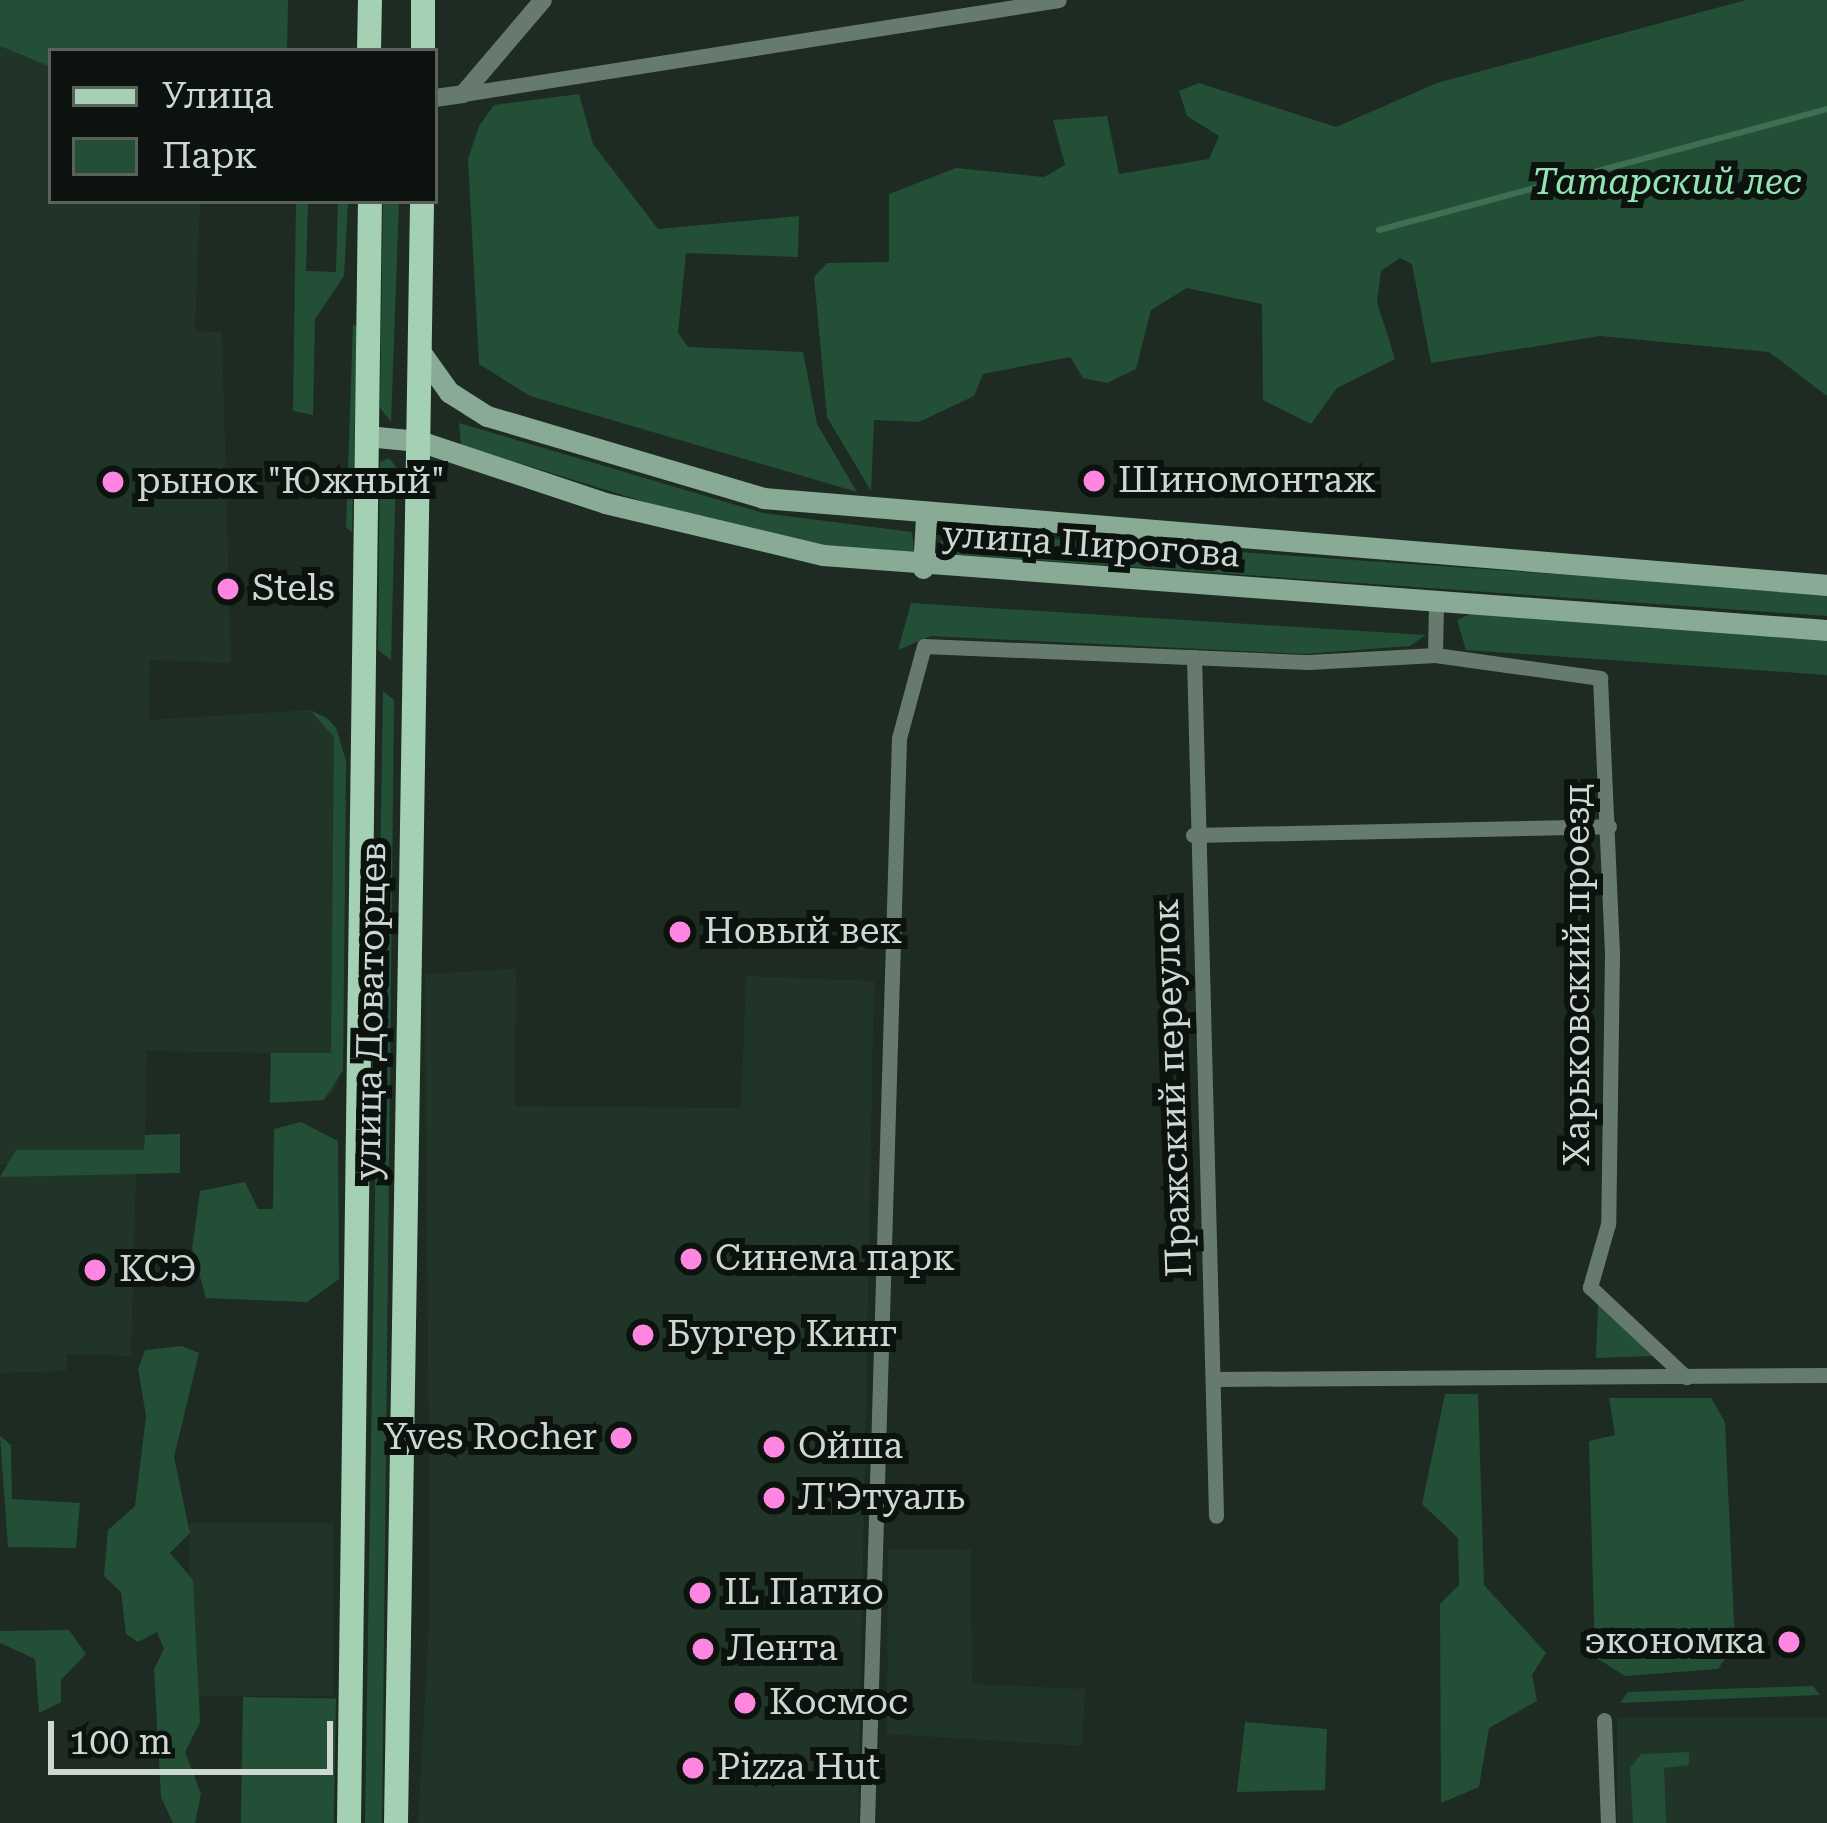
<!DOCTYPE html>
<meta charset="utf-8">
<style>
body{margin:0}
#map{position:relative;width:1827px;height:1823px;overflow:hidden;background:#1d2b22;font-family:"Roboto Serif",serif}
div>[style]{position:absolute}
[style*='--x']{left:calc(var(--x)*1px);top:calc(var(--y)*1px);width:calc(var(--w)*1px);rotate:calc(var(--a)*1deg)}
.built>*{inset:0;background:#203528;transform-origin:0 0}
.green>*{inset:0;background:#234f37;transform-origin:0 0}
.stream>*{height:6px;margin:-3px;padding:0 3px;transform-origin:3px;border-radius:3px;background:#3d6f52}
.minor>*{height:15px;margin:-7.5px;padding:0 7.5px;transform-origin:7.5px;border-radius:7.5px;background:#667b6e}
.tertiary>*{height:18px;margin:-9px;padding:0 9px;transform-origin:9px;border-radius:9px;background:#667b6e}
.secondary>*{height:21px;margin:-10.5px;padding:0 10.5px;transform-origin:10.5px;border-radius:10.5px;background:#89ab95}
.primary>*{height:24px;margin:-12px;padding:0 12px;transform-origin:12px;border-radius:12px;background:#a4d0b4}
.dots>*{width:33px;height:33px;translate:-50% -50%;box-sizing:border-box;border:6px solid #0c120e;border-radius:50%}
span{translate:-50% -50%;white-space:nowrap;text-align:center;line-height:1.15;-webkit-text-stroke:12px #0c120e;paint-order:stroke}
.park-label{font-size:36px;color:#94e3b4;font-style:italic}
.poi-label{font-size:36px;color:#ced7d1}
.left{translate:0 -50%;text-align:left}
.right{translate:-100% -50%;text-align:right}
.street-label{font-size:36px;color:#ced7d1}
.legend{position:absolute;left:48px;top:48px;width:390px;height:156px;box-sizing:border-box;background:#0c120e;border:3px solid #5a615c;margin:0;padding:15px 21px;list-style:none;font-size:36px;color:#ced7d1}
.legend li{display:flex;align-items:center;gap:24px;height:60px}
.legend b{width:60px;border:3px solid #5a615c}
.scale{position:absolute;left:48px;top:1721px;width:285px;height:54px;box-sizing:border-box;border:6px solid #ced7d1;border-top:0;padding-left:15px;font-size:36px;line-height:42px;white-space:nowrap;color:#ced7d1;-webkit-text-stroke:9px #0c120e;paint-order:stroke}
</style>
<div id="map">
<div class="built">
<div style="clip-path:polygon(0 46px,51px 67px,51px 201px,200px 201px,195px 331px,222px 332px,231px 663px,150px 660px,149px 720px,310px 710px,336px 728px,346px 761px,343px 1070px,331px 1095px,270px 1103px,270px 1053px,146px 1051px,145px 1150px,17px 1150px,18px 1163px,0 1165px)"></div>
<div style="clip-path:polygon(516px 969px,515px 1106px,741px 1108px,746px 976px,874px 981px,858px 1823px,418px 1823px,430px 1608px,425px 974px)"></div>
<div style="clip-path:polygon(43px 1171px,136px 1173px,131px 1356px,67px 1354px,66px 1371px,0 1373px,0 1177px)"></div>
<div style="left:190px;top:1523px;width:143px;height:173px"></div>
<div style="clip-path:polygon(888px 1549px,971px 1550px,972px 1684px,1085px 1689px,1082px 1746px,887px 1734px)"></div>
<div style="left:1827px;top:1718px;width:105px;height:210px;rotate:90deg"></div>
</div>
<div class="green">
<div style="clip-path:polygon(0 0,288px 0,287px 51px,51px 51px,51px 67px,0 46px)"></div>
<div style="clip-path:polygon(1746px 0,1827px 0,1827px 396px,1769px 352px,1600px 336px,1431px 363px,1412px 264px,1400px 258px,1381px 271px,1377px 302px,1395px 359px,1337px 388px,1311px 424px,1263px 400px,1262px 304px,1187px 288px,1151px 310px,1136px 369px,1107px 383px,1083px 378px,1070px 357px,983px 374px,974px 396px,919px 422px,874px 420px,871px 491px,827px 417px,814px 277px,827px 263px,889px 262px,889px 194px,956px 168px,1044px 177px,1065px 165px,1053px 120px,1107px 116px,1119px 174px,1209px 159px,1219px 136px,1187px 116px,1179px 91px,1199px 83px,1336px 127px,1437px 83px)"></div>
<div style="clip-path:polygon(579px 94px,593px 144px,658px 229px,799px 216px,798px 257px,686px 253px,678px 333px,688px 347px,803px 352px,817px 424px,857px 492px,530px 396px,479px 364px,468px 159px,479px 126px,494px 105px)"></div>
<div style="clip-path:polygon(296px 201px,308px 201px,306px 271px,336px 272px,338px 201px,348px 201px,344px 276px,315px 319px,313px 415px,293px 411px)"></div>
<div style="clip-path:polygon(383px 201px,399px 201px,391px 422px,380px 408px)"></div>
<div style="clip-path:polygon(353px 324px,357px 327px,352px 532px,346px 528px)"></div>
<div style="clip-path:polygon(459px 423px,763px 513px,912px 532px,914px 552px,816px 545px,687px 515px,461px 445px)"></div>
<div style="clip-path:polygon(389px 458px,396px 467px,391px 660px,378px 650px,380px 462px)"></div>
<div style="clip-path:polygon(952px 532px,1827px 593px,1827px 616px,948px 554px,940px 541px)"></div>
<div style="clip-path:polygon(911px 603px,1426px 635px,1410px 646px,1304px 654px,931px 636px,898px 650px)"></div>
<div style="clip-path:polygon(1475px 612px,1827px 636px,1827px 675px,1466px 650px,1457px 620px)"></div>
<div style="clip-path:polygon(383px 691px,394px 700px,382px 1823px,365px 1823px)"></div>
<div style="clip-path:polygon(310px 710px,327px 718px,336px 728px,346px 761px,343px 1070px,324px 1100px,270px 1103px,271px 1053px,331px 1053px,334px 737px)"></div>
<div style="clip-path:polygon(301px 1122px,338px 1141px,339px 1279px,307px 1302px,206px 1298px,192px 1249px,200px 1191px,245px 1182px,258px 1209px,273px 1209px,274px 1129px)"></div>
<div style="clip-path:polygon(180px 1134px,180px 1173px,0 1177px,16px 1150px,144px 1150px,145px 1135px)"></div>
<div style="clip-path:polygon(1598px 1304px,1654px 1356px,1596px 1358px)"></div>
<div style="clip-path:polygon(182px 1346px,199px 1353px,174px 1457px,190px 1533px,170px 1553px,193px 1580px,200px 1722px,185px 1752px,201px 1794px,195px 1823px,173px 1823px,161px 1797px,154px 1669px,164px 1649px,157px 1632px,138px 1642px,126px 1634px,121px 1592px,104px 1576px,108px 1530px,135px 1506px,146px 1416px,138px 1369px,145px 1350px)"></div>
<div style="clip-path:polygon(1445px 1394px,1478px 1394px,1484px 1585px,1546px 1653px,1532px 1675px,1537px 1701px,1489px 1728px,1479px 1787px,1441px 1803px,1440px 1604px,1459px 1585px,1458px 1538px,1422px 1504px)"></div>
<div style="clip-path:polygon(1609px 1398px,1711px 1398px,1725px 1422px,1735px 1644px,1718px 1669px,1625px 1676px,1595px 1657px,1589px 1441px,1615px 1435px)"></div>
<div style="clip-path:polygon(0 1436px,11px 1445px,12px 1499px,80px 1503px,76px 1548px,8px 1547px)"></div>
<div style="clip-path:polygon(69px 1630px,86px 1654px,61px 1680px,61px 1702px,39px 1713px,35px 1659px,0 1643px,0 1631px)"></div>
<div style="clip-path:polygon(1813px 1686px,1820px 1695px,1620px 1703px,1628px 1692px)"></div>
<div style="left:243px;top:1697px;width:93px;height:126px;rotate:1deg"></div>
<div style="clip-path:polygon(1245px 1722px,1327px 1729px,1325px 1790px,1237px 1792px)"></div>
<div style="clip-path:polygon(1689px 1752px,1689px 1765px,1664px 1768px,1666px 1823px,1633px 1823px,1630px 1768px,1641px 1754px)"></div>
</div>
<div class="stream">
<div style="--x:1379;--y:230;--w:464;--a:-15.1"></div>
</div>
<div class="minor">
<div style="--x:463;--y:94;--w:603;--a:-8.96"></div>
<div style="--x:1435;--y:655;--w:54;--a:-88.9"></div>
<div style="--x:1194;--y:657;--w:859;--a:88.53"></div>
<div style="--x:1193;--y:835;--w:416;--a:-1.2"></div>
<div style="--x:1213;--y:1379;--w:614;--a:-0.37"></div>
<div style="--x:1604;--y:1720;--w:103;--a:87.8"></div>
<div style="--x:867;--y:1823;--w:1085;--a:-88.31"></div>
<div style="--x:899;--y:738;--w:95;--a:-74.8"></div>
<div style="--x:924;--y:646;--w:385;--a:2.4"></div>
<div style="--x:1309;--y:662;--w:126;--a:-3.2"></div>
<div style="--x:1435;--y:655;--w:167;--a:7.9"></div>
<div style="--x:1600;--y:678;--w:276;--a:87.5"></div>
<div style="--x:1612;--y:954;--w:270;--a:90.8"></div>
<div style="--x:1608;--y:1224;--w:66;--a:105.9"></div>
<div style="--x:1590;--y:1287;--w:132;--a:43.2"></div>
</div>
<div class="tertiary">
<div style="--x:435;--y:98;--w:28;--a:-8"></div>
<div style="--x:463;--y:94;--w:123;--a:-49.6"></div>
</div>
<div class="secondary">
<div style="--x:422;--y:354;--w:47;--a:54.6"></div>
<div style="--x:449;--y:392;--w:45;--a:32.3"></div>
<div style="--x:487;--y:416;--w:288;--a:16.5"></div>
<div style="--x:763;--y:498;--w:1068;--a:4.67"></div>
<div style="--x:366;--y:436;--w:53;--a:5.4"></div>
<div style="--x:419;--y:441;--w:196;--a:18.4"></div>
<div style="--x:605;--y:503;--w:224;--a:13.4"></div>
<div style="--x:823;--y:555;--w:1007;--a:4.27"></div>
<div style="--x:923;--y:568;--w:51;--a:-86.6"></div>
</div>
<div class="primary">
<div style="--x:423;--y:0;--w:51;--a:90"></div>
<div style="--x:369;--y:51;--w:51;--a:-88.9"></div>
<div style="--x:349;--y:1823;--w:1622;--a:-89.26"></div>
<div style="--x:396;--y:1823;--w:1622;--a:-89.08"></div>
</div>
<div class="dots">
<div style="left:1094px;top:481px;background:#fe86e0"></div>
<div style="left:113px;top:482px;background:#fe86e0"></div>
<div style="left:228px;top:589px;background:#fe86e0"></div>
<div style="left:680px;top:932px;background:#fe86e0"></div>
<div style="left:691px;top:1259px;background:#fe86e0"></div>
<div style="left:95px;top:1270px;background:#fe86e0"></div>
<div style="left:643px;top:1335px;background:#fe86e0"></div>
<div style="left:621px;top:1438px;background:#fe86e0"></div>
<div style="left:774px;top:1447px;background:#fe86e0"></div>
<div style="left:774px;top:1498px;background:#fe86e0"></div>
<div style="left:700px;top:1593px;background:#fe86e0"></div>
<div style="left:1789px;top:1642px;background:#fe86e0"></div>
<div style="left:703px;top:1649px;background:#fe86e0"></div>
<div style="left:745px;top:1703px;background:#fe86e0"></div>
<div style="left:693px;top:1768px;background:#fe86e0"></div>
</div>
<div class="park-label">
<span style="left:1667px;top:183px">Татарский лес</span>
</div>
<div class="poi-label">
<span class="left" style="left:1118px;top:481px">Шиномонтаж</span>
<span class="left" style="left:137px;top:482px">рынок "Южный"</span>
<span class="left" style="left:252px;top:589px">Stels</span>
<span class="left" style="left:704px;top:932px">Новый век</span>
<span class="left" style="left:715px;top:1259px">Синема парк</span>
<span class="left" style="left:119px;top:1270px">КСЭ</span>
<span class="left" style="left:667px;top:1335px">Бургер Кинг</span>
<span class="right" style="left:597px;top:1438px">Yves Rocher</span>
<span class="left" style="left:798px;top:1447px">Ойша</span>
<span class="left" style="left:798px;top:1498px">Л'Этуаль</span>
<span class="left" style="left:724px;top:1593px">IL Патио</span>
<span class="right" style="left:1765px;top:1642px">экономка</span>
<span class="left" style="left:727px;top:1649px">Лента</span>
<span class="left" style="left:769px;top:1703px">Космос</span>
<span class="left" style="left:717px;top:1768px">Pizza Hut</span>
</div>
<div class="street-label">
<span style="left:1091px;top:545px;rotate:4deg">улица Пирогова</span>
<span style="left:1578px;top:975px;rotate:-90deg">Харьковский проезд</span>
<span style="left:371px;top:1011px;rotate:-89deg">улица Доваторцев</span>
<span style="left:1173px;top:1088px;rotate:-92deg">Пражский переулок</span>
</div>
<ul class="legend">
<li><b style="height:15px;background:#a4d0b4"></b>Улица</li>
<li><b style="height:33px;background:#234f37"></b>Парк</li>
</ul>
<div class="scale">100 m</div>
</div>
